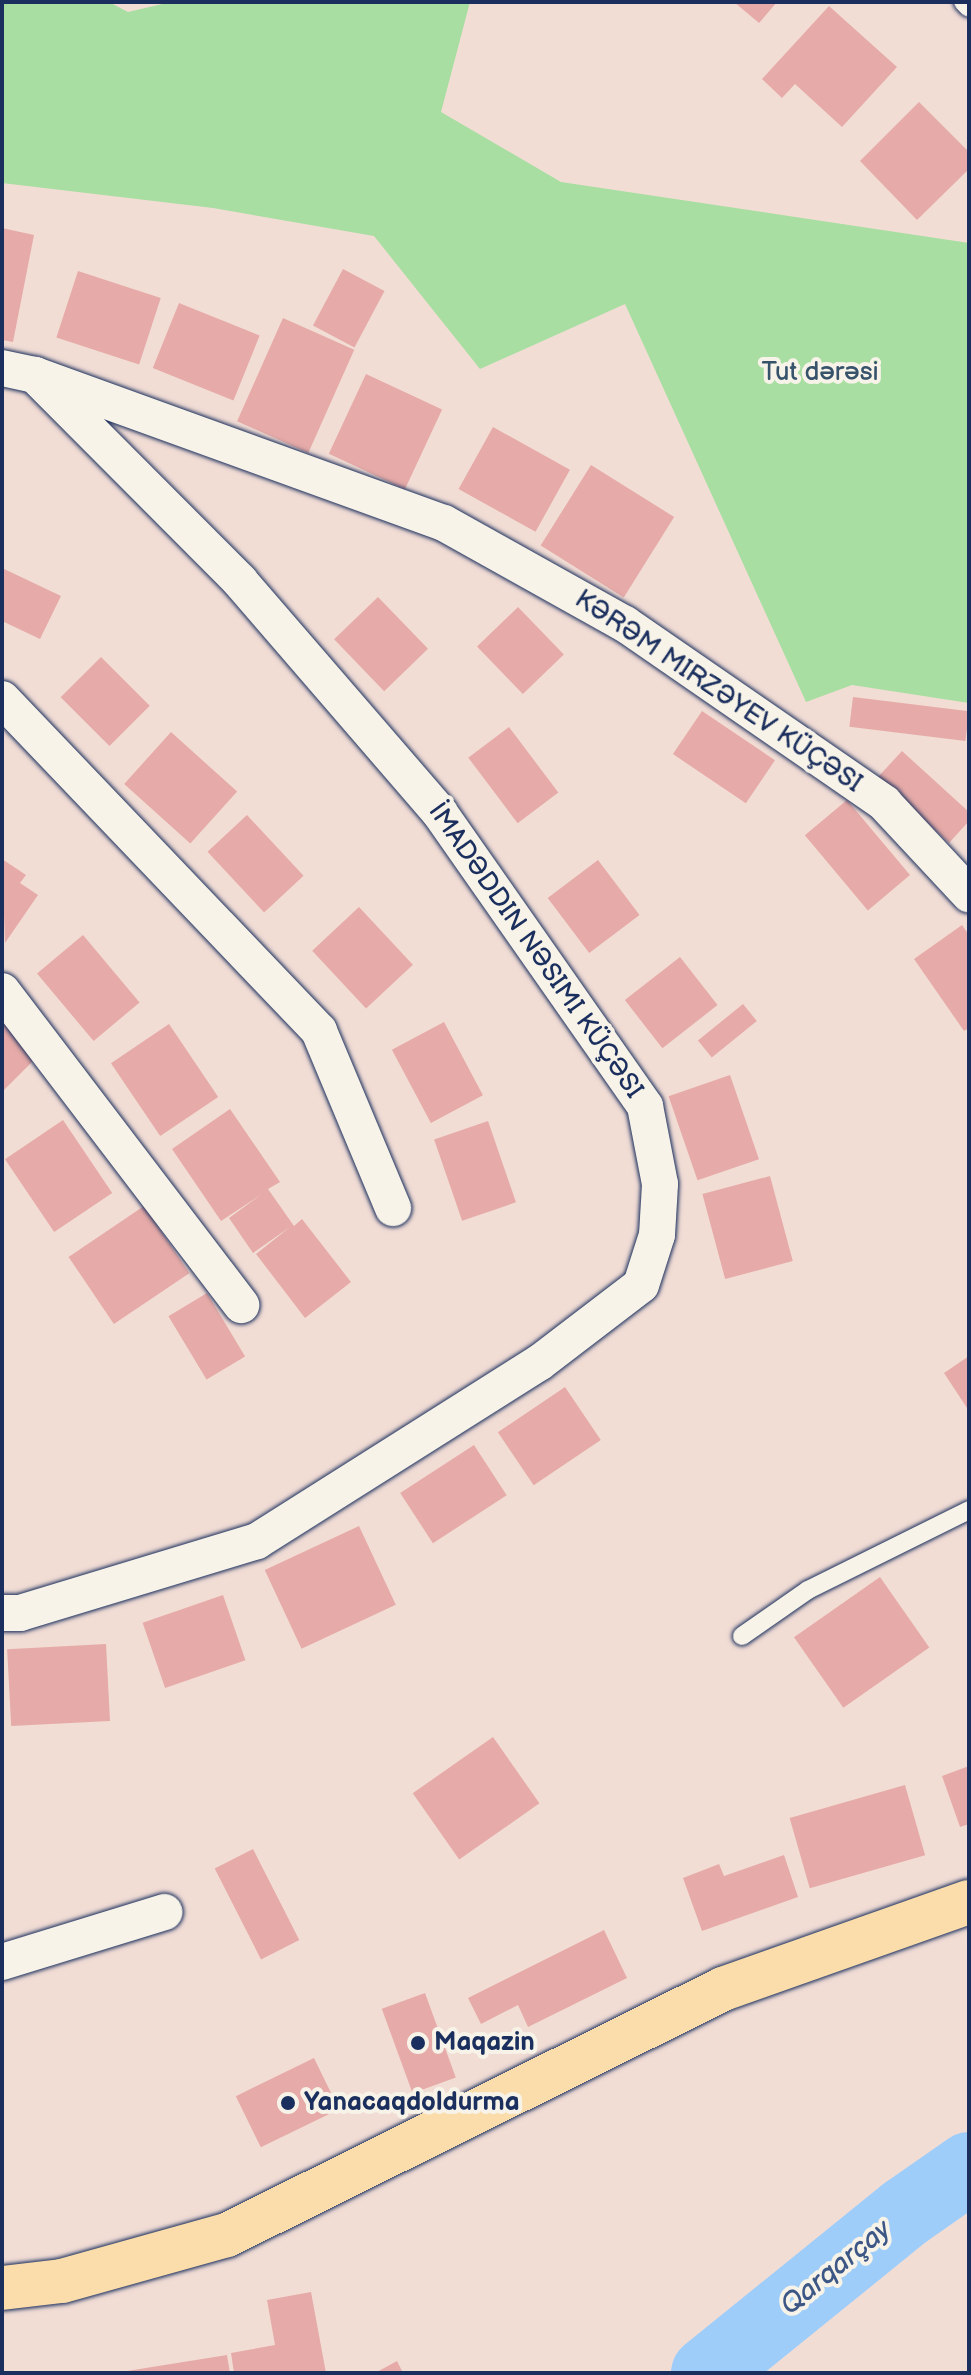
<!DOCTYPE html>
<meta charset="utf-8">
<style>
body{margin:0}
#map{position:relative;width:971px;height:2375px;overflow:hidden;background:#f2ddd5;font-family:"Balsamiq Sans",sans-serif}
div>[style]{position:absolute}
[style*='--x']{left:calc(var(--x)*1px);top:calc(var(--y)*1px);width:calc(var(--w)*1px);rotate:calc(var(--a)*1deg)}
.green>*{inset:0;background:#a8dea1}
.river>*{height:72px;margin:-36px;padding:0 36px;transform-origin:36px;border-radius:36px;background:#9fcdfa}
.building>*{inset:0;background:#e6aba8;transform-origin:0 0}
.roads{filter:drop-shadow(0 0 2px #1b2f5e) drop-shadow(0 0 2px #1b2f5e)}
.service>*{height:18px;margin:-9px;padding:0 9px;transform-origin:9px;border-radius:9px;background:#f7f3e8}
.minor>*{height:36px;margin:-18px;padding:0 18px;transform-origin:18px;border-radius:18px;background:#f7f3e8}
.primary>*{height:44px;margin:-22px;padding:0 22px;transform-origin:22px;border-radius:22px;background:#faddab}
.dots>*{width:22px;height:22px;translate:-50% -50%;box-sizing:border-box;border:4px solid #f7f3e8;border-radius:50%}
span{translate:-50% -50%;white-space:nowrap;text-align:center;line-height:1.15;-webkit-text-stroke:8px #f7f3e8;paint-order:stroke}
.park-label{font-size:26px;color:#37526b}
.street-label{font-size:26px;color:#1b2f5e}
.poi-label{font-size:26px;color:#1b2f5e;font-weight:700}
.left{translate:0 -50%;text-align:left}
.water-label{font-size:28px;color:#3c5685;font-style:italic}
.frame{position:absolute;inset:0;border:4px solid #1b2f5e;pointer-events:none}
</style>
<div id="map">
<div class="green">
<div style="clip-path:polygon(2px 2px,109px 2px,128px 12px,171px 2px,470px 2px,441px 112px,561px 182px,969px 243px,969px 703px,852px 685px,806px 702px,625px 304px,480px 369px,374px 236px,213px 208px,2px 183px)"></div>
</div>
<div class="river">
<div style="--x:707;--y:2373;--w:256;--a:-39"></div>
<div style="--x:906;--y:2212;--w:77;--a:-34.9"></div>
</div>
<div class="building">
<div style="clip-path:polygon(734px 2px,777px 2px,759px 23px)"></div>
<div style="clip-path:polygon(829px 6px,897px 67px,842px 127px,795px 84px,782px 98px,762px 79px)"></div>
<div style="clip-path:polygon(919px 102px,969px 152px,969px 169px,917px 220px,860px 161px)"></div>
<div style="clip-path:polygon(2px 228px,34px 235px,13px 342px,2px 340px)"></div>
<div style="left:343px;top:269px;width:47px;height:64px;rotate:28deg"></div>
<div style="left:78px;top:271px;width:87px;height:70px;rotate:18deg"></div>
<div style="left:179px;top:303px;width:87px;height:70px;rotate:22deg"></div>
<div style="left:283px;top:318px;width:78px;height:113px;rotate:24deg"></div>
<div style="left:366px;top:374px;width:84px;height:88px;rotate:25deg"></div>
<div style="left:493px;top:427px;width:88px;height:71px;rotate:29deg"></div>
<div style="left:591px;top:465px;width:98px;height:95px;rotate:32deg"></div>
<div style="clip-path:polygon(2px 568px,61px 596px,40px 639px,2px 621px)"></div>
<div style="left:378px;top:597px;width:72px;height:61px;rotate:46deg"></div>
<div style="left:518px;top:607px;width:66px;height:57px;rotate:46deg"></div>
<div style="left:101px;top:657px;width:69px;height:57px;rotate:45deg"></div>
<div style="left:853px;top:697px;width:117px;height:30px;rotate:7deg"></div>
<div style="left:702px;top:711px;width:88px;height:52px;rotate:34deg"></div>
<div style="left:509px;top:727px;width:82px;height:51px;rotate:53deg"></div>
<div style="left:171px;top:732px;width:89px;height:70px;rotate:42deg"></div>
<div style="clip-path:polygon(902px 751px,969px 812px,969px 821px,949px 843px,878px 777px)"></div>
<div style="left:847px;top:800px;width:98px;height:55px;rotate:50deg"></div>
<div style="left:247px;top:815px;width:83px;height:54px;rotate:47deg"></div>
<div style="clip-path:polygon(2px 859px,26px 875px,20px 883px,38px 895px,5px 943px)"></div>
<div style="left:598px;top:860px;width:69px;height:63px;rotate:53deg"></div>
<div style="left:359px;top:907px;width:79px;height:64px;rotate:47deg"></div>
<div style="clip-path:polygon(962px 925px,969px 935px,969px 1028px,964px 1031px,914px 959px)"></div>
<div style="left:83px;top:935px;width:88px;height:60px;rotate:50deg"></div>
<div style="left:680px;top:957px;width:61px;height:70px;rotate:52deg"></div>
<div style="left:743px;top:1004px;width:22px;height:58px;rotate:51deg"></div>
<div style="clip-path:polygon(2px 1021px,37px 1057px,2px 1092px)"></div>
<div style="left:444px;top:1022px;width:83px;height:59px;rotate:62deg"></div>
<div style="left:169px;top:1024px;width:88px;height:70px;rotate:56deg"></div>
<div style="left:730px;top:1075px;width:89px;height:65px;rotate:71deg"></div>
<div style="clip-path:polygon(230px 1109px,280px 1182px,268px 1189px,294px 1226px,302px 1219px,351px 1282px,305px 1318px,256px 1254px,290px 1227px,253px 1253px,229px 1218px,262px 1194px,221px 1221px,172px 1149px)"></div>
<div style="left:63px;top:1120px;width:88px;height:70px;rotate:56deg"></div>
<div style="left:488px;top:1121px;width:86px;height:57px;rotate:71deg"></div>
<div style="left:770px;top:1176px;width:88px;height:70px;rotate:75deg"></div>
<div style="left:144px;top:1206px;width:81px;height:91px;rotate:56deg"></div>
<div style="left:207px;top:1293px;width:74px;height:45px;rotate:59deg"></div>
<div style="clip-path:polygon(969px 1356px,969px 1411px,944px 1373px)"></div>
<div style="left:565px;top:1387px;width:64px;height:81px;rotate:56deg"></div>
<div style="left:474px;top:1445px;width:60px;height:88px;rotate:57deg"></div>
<div style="left:359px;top:1526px;width:87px;height:104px;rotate:65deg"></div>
<div style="left:880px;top:1577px;width:86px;height:105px;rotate:55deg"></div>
<div style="left:223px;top:1595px;width:69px;height:85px;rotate:71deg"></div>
<div style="left:106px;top:1644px;width:77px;height:99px;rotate:87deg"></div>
<div style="left:493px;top:1737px;width:81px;height:98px;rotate:55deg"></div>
<div style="clip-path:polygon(969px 1766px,969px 1824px,960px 1827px,942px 1776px)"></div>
<div style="left:905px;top:1785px;width:73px;height:120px;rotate:74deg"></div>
<div style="left:253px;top:1849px;width:102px;height:43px;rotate:63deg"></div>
<div style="clip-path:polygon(784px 1855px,798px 1897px,702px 1931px,683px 1878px,719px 1864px,724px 1876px)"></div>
<div style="clip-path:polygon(604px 1930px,627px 1978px,528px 2027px,518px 2005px,481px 2024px,468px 1998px)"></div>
<div style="left:425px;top:1993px;width:90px;height:46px;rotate:70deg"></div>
<div style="left:314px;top:2058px;width:57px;height:87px;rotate:64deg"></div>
<div style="clip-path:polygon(311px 2292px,326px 2373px,234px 2373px,231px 2353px,275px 2345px,267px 2300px)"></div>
<div style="clip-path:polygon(227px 2355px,230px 2373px,127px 2373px,127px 2371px)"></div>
<div style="clip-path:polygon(397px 2361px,403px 2373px,375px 2373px)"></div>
</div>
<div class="roads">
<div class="service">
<div style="--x:963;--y:2;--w:8;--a:45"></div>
<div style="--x:742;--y:1636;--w:80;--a:-34.9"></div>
<div style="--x:808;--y:1590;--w:180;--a:-26.4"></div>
</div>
<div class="minor">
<div style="--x:2;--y:368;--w:34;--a:12"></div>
<div style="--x:35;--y:375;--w:435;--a:19.9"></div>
<div style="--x:444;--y:523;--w:207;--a:29.2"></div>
<div style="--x:625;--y:624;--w:315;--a:34.6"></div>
<div style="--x:884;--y:803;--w:125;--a:47"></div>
<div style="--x:2;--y:699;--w:459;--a:46.3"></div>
<div style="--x:319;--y:1031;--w:192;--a:67.3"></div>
<div style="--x:2;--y:991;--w:395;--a:52.7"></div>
<div style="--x:2;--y:1613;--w:18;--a:0"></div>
<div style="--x:20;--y:1613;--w:248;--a:-16.9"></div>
<div style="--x:257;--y:1541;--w:333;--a:-32.3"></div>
<div style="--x:539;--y:1363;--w:128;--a:-37.4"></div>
<div style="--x:641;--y:1285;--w:52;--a:-72.3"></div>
<div style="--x:657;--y:1235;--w:51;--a:-86.6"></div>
<div style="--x:660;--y:1184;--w:79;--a:-100.9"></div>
<div style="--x:645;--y:1106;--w:358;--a:-125"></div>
<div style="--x:440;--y:813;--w:306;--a:-130.8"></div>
<div style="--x:240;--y:581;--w:291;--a:-134.9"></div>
<div style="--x:2;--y:1962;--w:170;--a:-17.1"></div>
</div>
<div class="primary">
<div style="--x:2;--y:2288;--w:60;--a:-6.7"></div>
<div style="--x:62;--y:2281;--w:171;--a:-15.6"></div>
<div style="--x:227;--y:2235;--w:554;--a:-26.38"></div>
<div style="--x:723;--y:1989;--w:261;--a:-19.5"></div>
</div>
</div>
<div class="dots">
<div style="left:418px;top:2043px;background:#1b2f5e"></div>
<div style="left:288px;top:2103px;background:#1b2f5e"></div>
</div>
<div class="park-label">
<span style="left:820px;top:373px">Tut dərəsi</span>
</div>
<div class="street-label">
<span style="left:718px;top:692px;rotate:34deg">KƏRƏM MIRZƏYEV KÜÇƏSI</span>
<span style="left:535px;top:951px;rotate:55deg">İMADƏDDIN NƏSIMI KÜÇƏSI</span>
</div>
<div class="poi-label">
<span class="left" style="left:434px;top:2043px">Maqazin</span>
<span class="left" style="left:304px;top:2103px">Yanacaqdoldurma</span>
</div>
<div class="water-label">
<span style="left:836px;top:2268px;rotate:-39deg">Qarqarçay</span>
</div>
<div class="frame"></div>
</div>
